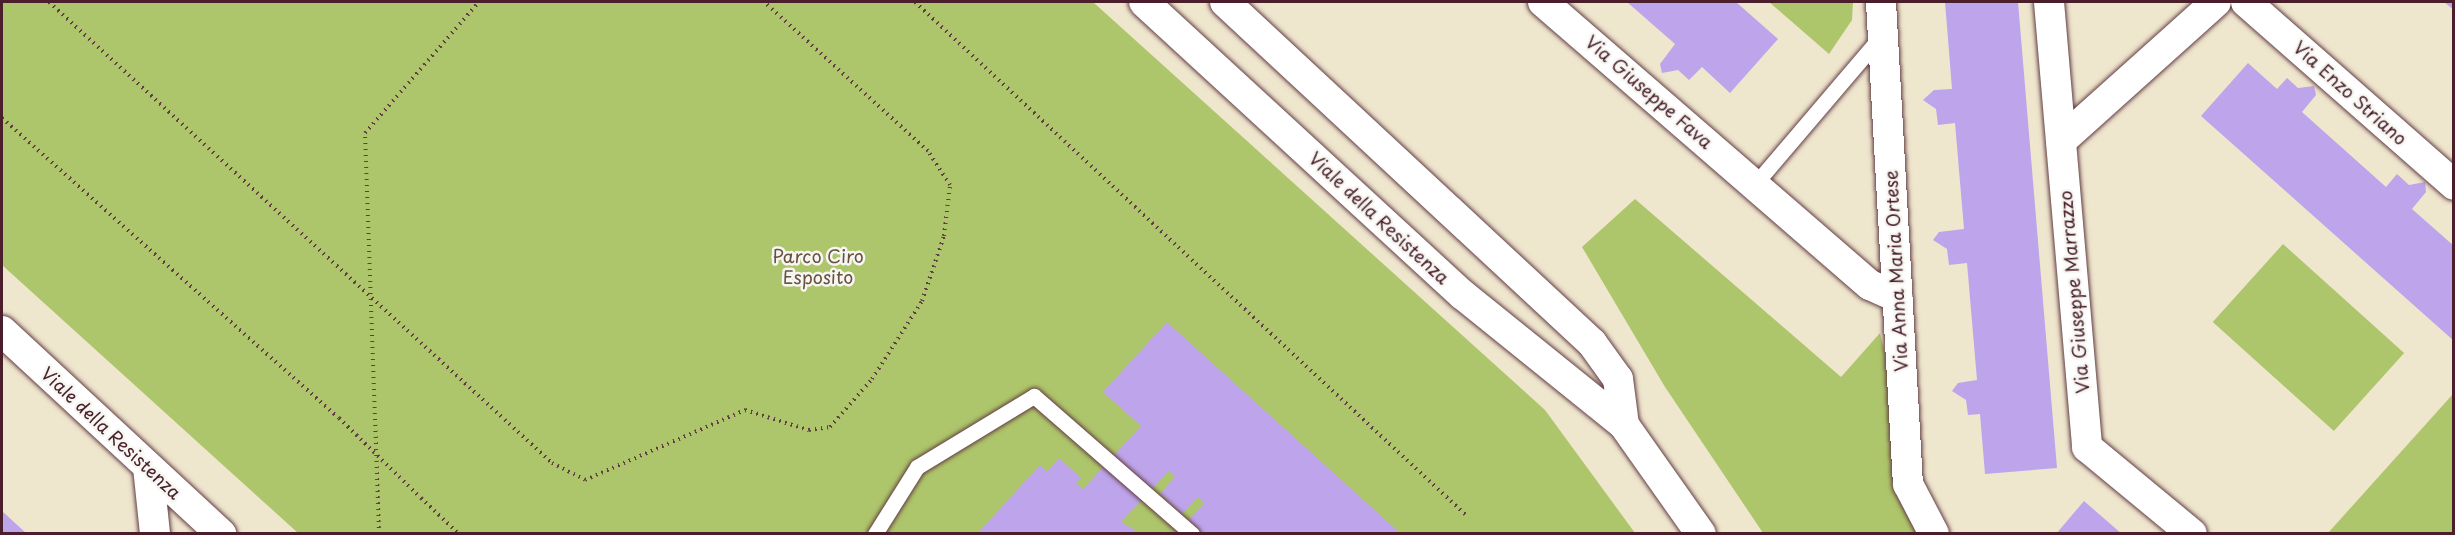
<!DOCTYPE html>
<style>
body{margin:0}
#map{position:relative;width:2455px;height:535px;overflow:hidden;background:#efe6ce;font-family:"Playpen Sans",sans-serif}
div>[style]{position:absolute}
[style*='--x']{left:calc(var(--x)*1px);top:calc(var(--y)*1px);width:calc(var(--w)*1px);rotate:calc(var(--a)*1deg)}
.green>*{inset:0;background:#aec66b;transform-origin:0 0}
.building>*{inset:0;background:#bea5eb}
.path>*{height:4px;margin-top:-2px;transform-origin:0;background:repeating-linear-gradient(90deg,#633d43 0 1.5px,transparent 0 6px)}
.roads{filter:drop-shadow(0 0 2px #633d43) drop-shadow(0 0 2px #633d43)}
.service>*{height:15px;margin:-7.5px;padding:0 7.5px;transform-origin:7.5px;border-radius:7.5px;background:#fff}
.minor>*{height:30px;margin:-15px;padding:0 15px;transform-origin:15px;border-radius:15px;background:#fff}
.path-bridge>*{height:4px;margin-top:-2px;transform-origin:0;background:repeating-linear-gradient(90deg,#633d43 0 1.5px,transparent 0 6px)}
span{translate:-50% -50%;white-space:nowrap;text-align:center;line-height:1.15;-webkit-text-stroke:5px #f6f6f2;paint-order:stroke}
.street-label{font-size:18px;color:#4a1f2b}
.park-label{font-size:18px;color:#68513e}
.frame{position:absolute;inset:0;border:3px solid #4a1f2b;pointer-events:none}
</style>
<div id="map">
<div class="green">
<div style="clip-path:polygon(2px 2px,1093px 2px,1545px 410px,1635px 533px,298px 533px,2px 265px)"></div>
<div style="clip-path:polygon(1769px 2px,1853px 2px,1852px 20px,1829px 54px)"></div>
<div style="clip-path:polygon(1635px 199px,1841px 377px,1880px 333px,1924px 515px,1940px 533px,1763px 533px,1665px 387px,1582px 247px)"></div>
<div style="left:2283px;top:244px;width:163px;height:105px;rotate:42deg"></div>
<div style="clip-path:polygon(2453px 394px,2453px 533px,2328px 533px)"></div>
</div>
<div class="building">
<div style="clip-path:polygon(1627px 2px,1736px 2px,1778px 39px,1730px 93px,1702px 67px,1689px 80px,1678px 70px,1662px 73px,1660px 64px,1675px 44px)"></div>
<div style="clip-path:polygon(1945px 2px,2018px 2px,2057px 468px,1985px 474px,1980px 414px,1968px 415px,1966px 400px,1952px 391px,1958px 383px,1977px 380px,1967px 263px,1949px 265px,1947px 249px,1933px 240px,1939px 232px,1964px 229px,1955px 123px,1938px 125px,1936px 109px,1923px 100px,1934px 90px,1952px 89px)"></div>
<div style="clip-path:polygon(2444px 2px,2454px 2px,2454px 10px)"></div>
<div style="clip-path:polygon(2248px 63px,2277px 89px,2287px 78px,2298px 88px,2314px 86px,2316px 95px,2302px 112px,2386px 187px,2397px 174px,2409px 185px,2425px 182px,2426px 192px,2412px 209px,2454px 246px,2454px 341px,2201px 116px)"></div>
<div style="clip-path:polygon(1167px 322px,1401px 534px,1175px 534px,1204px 504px,1198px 497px,1182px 514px,1160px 494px,1175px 477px,1169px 471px,1121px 522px,1141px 534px,977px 534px,1040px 465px,1047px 472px,1059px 458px,1081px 478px,1076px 483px,1083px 489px,1141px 426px,1103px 392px)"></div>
<div style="clip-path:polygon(2084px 501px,2122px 534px,2056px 534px)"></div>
<div style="clip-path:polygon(2px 511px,27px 534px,2px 534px)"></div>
</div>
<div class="path">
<div style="--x:49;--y:2;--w:682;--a:42.51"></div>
<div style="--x:552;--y:463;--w:37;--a:27"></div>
<div style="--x:585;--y:480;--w:175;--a:-23.6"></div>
<div style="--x:745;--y:410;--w:67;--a:17.4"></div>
<div style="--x:809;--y:430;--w:21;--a:-8"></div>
<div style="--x:830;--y:427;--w:64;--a:-48.8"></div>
<div style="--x:872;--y:379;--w:93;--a:-57.3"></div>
<div style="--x:922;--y:301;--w:69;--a:-71.3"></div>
<div style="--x:944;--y:236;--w:51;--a:-83.3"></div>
<div style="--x:950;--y:185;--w:40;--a:-122.9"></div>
<div style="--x:928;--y:151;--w:222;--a:-137.7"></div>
<div style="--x:915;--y:2;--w:754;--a:42.96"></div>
<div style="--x:2;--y:118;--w:451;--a:41.7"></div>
<div style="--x:421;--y:498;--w:52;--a:43.5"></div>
<div style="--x:379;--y:534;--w:401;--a:-92"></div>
<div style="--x:365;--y:133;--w:174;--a:-49"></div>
</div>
<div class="roads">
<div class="service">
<div style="--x:1756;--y:183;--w:194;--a:-49.6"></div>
<div style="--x:875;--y:534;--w:79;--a:-57.9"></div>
<div style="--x:917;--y:467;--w:137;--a:-31.3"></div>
<div style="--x:1034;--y:396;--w:210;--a:41.1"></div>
</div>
<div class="minor">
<div style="--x:1144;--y:2;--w:433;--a:42.6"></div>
<div style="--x:1463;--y:295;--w:207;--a:38.9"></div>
<div style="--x:1624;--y:425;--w:133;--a:54.8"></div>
<div style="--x:1225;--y:2;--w:501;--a:42.9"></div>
<div style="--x:1592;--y:343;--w:44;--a:54.2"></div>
<div style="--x:1618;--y:379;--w:46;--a:82.6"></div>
<div style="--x:1543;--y:2;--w:432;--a:40.9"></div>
<div style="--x:1870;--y:285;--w:30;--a:24"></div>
<div style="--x:1881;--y:2;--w:483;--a:86.8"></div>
<div style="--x:1908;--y:484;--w:56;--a:62.5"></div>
<div style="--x:2049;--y:2;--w:447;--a:85.1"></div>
<div style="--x:2087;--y:447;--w:136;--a:39.6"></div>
<div style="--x:2246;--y:2;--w:277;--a:41.3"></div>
<div style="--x:2061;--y:141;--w:208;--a:-41.9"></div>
<div style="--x:2;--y:331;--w:299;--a:42.8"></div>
<div style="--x:148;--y:467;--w:67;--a:84"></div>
</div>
</div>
<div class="path-bridge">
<div style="--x:339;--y:418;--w:115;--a:44.3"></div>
</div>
<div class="street-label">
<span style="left:1649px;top:92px;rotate:41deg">Via Giuseppe Fava</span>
<span style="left:2350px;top:93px;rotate:42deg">Via Enzo Striano</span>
<span style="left:1379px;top:218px;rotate:43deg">Viale della Resistenza</span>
<span style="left:1896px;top:271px;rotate:-93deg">Via Anna Maria Ortese</span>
<span style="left:2074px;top:292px;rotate:-95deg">Via Giuseppe Marrazzo</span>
<span style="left:111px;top:433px;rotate:43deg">Viale della Resistenza</span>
</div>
<div class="park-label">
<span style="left:818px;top:267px">Parco Ciro<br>Esposito</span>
</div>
<div class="frame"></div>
</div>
